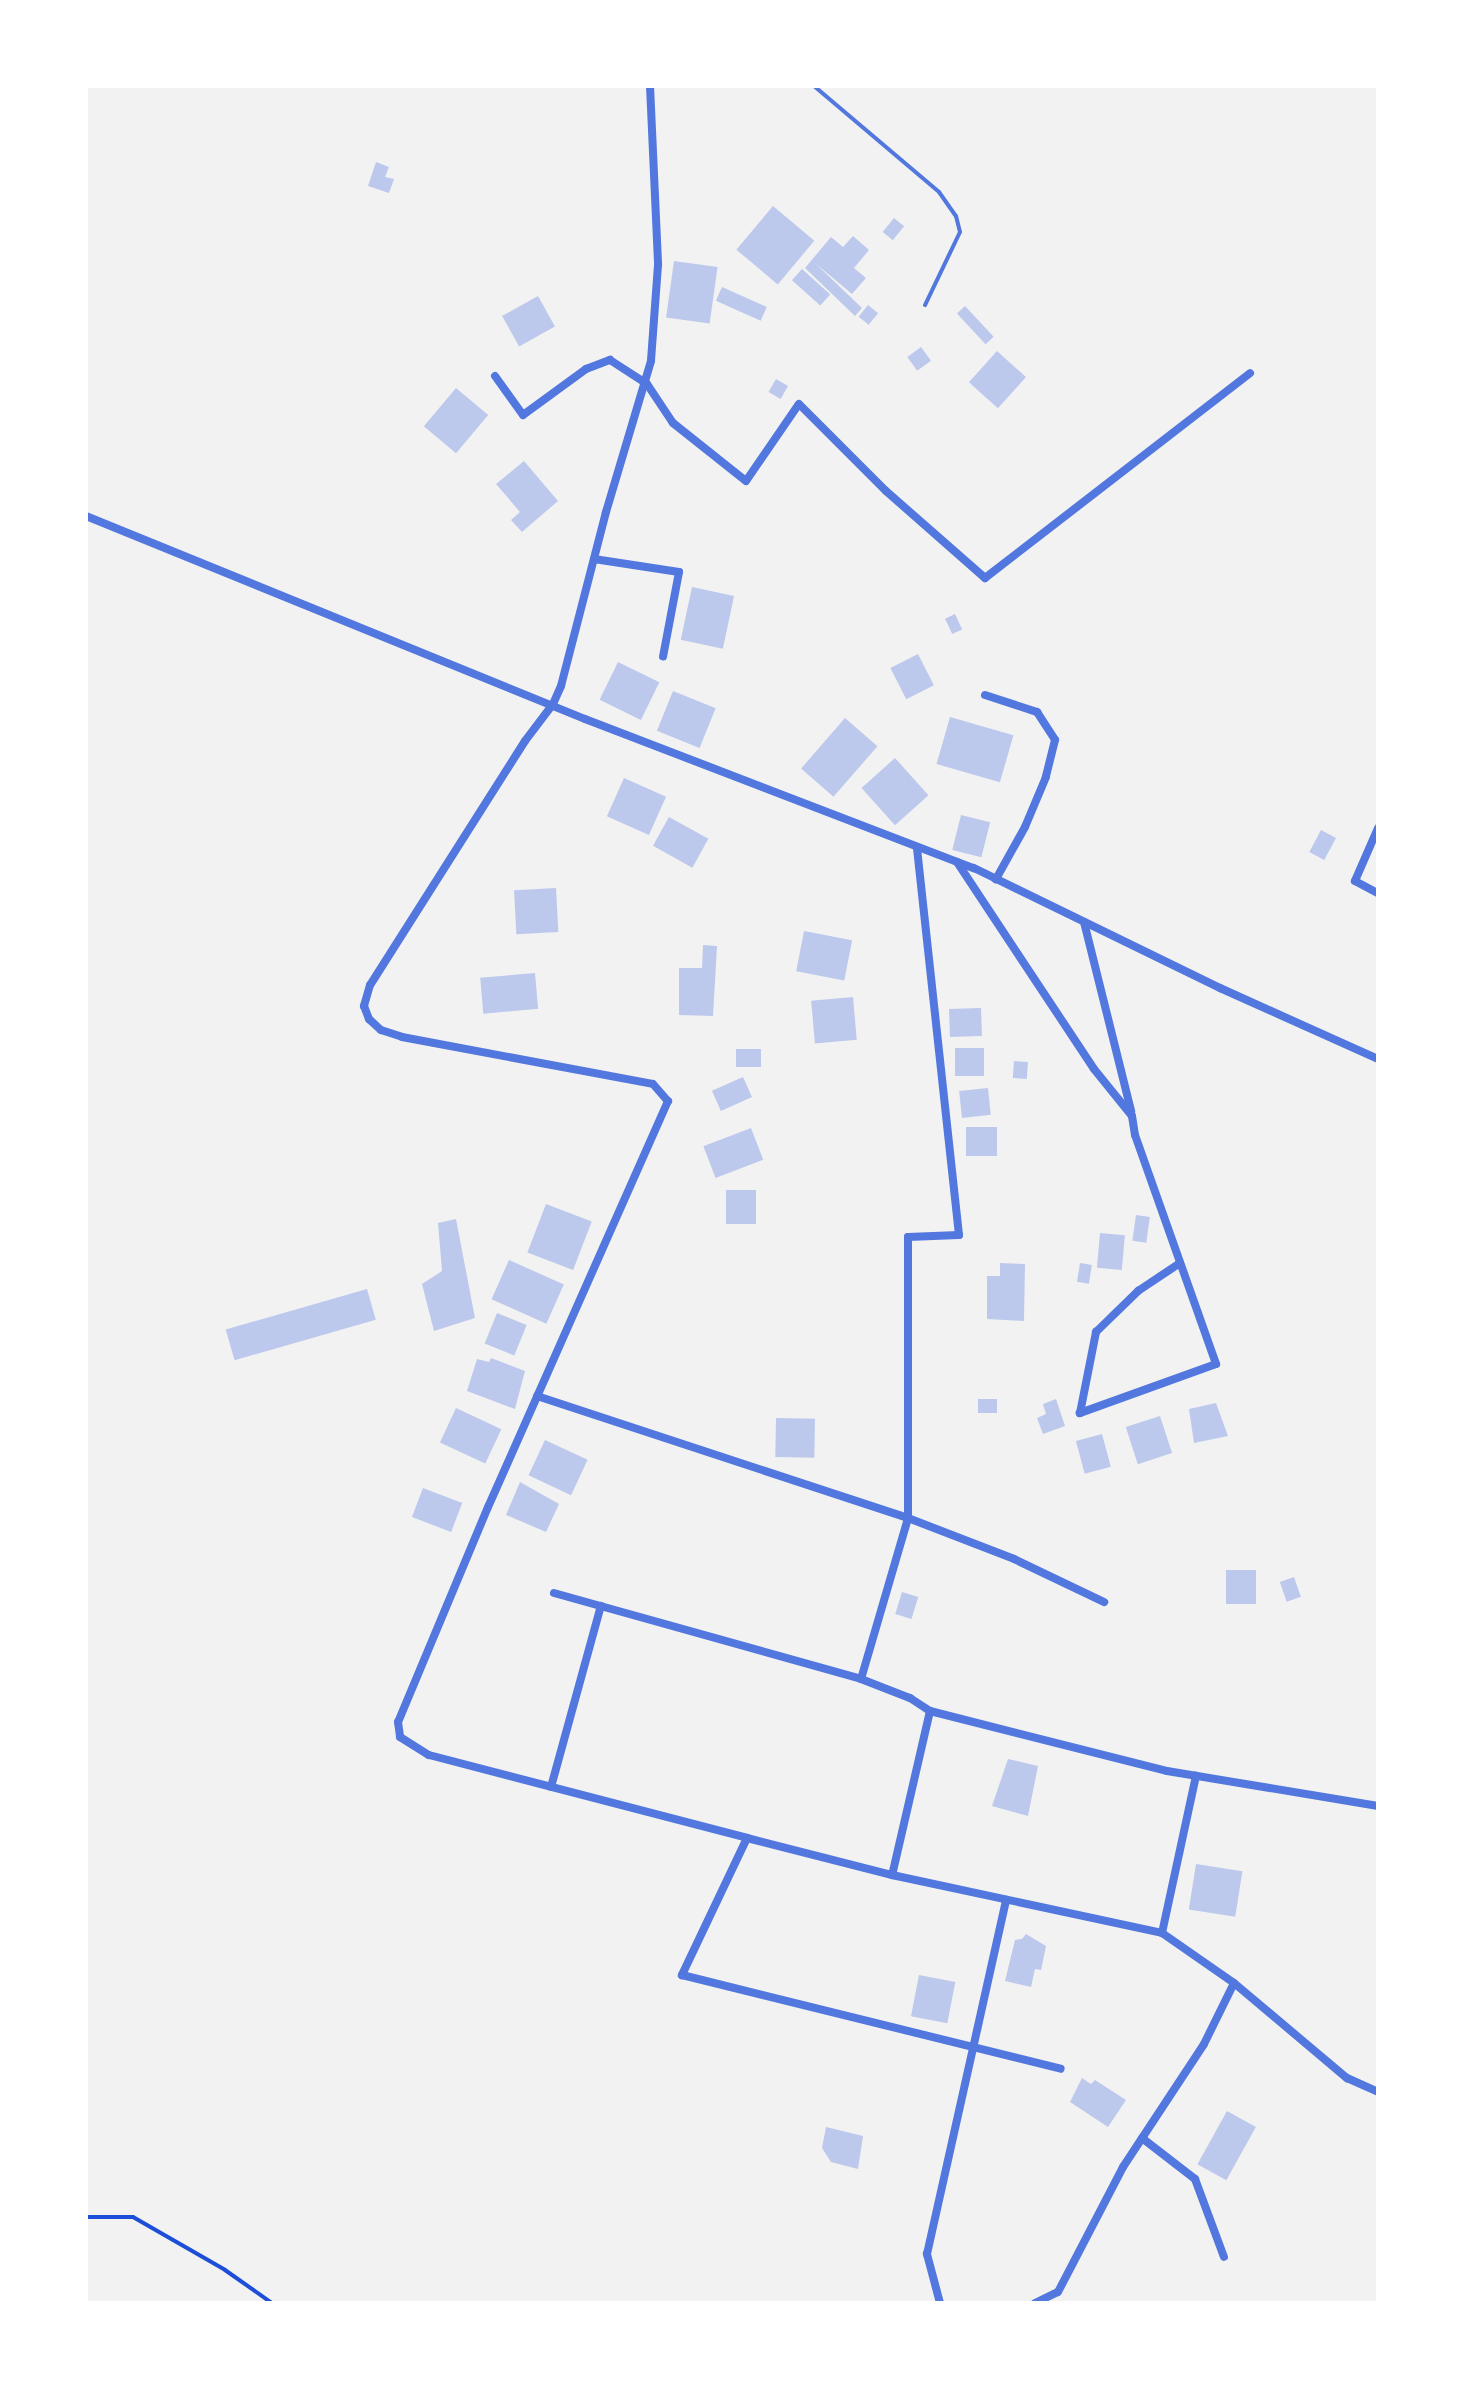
<!DOCTYPE html>
<style>
body{margin:0}
#map{position:relative;width:1464px;height:2389px;overflow:hidden;background:#f2f2f2;font-family:Literata,serif}
div>[style]{position:absolute}
[style*='--x']{left:calc(var(--x)*1px);top:calc(var(--y)*1px);width:calc(var(--w)*1px);rotate:calc(var(--a)*1deg)}
.building>*{inset:0;background:#bdc9ec;transform-origin:0 0}
.path>*{height:4px;margin:-2px;padding:0 2px;transform-origin:2px;border-radius:2px;background:#1d4ed8}
.service>*{height:4px;margin:-2px;padding:0 2px;transform-origin:2px;border-radius:2px;background:#5277de}
.minor>*{height:8px;margin:-4px;padding:0 4px;transform-origin:4px;border-radius:4px;background:#5277de}
span{translate:-50% -50%;white-space:nowrap;text-align:center;line-height:1.15;-webkit-text-stroke:8px #fff;paint-order:stroke}
.frame{position:absolute;inset:0;border:88px solid #fff;pointer-events:none}
</style>
<div id="map">
<div class="building">
<div style="clip-path:polygon(376px 162px,389px 167px,385px 177px,394px 179px,389px 193px,368px 186px)"></div>
<div style="left:773px;top:206px;width:54px;height:57px;rotate:40deg"></div>
<div style="left:894px;top:218px;width:13px;height:18px;rotate:39deg"></div>
<div style="clip-path:polygon(853px 236px,869px 250px,854px 268px,866px 278px,852px 294px,815px 263px,862px 308px,855px 316px,805px 268px,831px 237px,843px 247px)"></div>
<div style="left:674px;top:261px;width:44px;height:57px;rotate:8deg"></div>
<div style="left:802px;top:269px;width:38px;height:15px;rotate:42deg"></div>
<div style="left:722px;top:287px;width:49px;height:15px;rotate:24deg"></div>
<div style="left:538px;top:296px;width:35px;height:41px;rotate:61deg"></div>
<div style="left:868px;top:305px;width:13px;height:15px;rotate:39deg"></div>
<div style="left:965px;top:306px;width:42px;height:11px;rotate:47deg"></div>
<div style="left:921px;top:347px;width:17px;height:17px;rotate:54deg"></div>
<div style="left:997px;top:351px;width:39px;height:42px;rotate:42deg"></div>
<div style="left:776px;top:379px;width:14px;height:15px;rotate:30deg"></div>
<div style="left:456px;top:388px;width:42px;height:50px;rotate:40deg"></div>
<div style="clip-path:polygon(524px 461px,558px 501px,522px 532px,511px 520px,520px 512px,496px 484px)"></div>
<div style="left:692px;top:587px;width:43px;height:54px;rotate:12deg"></div>
<div style="left:955px;top:614px;width:17px;height:11px;rotate:65deg"></div>
<div style="left:918px;top:654px;width:35px;height:31px;rotate:63deg"></div>
<div style="left:618px;top:662px;width:46px;height:42px;rotate:26deg"></div>
<div style="left:673px;top:691px;width:46px;height:43px;rotate:22deg"></div>
<div style="left:950px;top:717px;width:66px;height:49px;rotate:16deg"></div>
<div style="left:845px;top:718px;width:43px;height:67px;rotate:41deg"></div>
<div style="left:895px;top:758px;width:50px;height:45px;rotate:48deg"></div>
<div style="left:624px;top:778px;width:46px;height:42px;rotate:24deg"></div>
<div style="left:961px;top:815px;width:30px;height:36px;rotate:14deg"></div>
<div style="left:669px;top:817px;width:45px;height:33px;rotate:29deg"></div>
<div style="left:1321px;top:830px;width:17px;height:25px;rotate:28deg"></div>
<div style="left:556px;top:888px;width:44px;height:42px;rotate:87deg"></div>
<div style="left:804px;top:931px;width:49px;height:41px;rotate:11deg"></div>
<div style="clip-path:polygon(703px 945px,717px 946px,713px 1016px,679px 1015px,679px 968px,702px 968px)"></div>
<div style="left:535px;top:973px;width:36px;height:55px;rotate:85deg"></div>
<div style="left:853px;top:997px;width:43px;height:42px;rotate:85deg"></div>
<div style="left:981px;top:1008px;width:28px;height:32px;rotate:88deg"></div>
<div style="left:955px;top:1048px;width:29px;height:28px"></div>
<div style="left:761px;top:1049px;width:18px;height:25px;rotate:90deg"></div>
<div style="left:1014px;top:1061px;width:14px;height:17px;rotate:4deg"></div>
<div style="left:743px;top:1077px;width:22px;height:34px;rotate:66deg"></div>
<div style="left:988px;top:1088px;width:27px;height:29px;rotate:84deg"></div>
<div style="left:966px;top:1127px;width:31px;height:29px"></div>
<div style="left:751px;top:1128px;width:34px;height:51px;rotate:69deg"></div>
<div style="left:756px;top:1190px;width:34px;height:30px;rotate:90deg"></div>
<div style="left:546px;top:1204px;width:49px;height:52px;rotate:21deg"></div>
<div style="left:1136px;top:1215px;width:14px;height:26px;rotate:8deg"></div>
<div style="clip-path:polygon(456px 1219px,475px 1318px,434px 1331px,422px 1284px,442px 1271px,438px 1223px)"></div>
<div style="left:1100px;top:1233px;width:25px;height:35px;rotate:5deg"></div>
<div style="left:509px;top:1260px;width:60px;height:43px;rotate:24deg"></div>
<div style="clip-path:polygon(1000px 1263px,1025px 1264px,1024px 1321px,987px 1319px,987px 1276px,1000px 1276px)"></div>
<div style="left:1080px;top:1263px;width:12px;height:19px;rotate:9deg"></div>
<div style="left:367px;top:1289px;width:32px;height:147px;rotate:74deg"></div>
<div style="left:497px;top:1313px;width:32px;height:33px;rotate:22deg"></div>
<div style="clip-path:polygon(491px 1358px,525px 1371px,515px 1409px,467px 1391px,477px 1359px,489px 1362px)"></div>
<div style="left:978px;top:1399px;width:19px;height:14px"></div>
<div style="clip-path:polygon(1056px 1399px,1065px 1426px,1043px 1434px,1037px 1418px,1046px 1414px,1043px 1404px)"></div>
<div style="clip-path:polygon(1216px 1403px,1228px 1436px,1194px 1443px,1189px 1409px)"></div>
<div style="left:456px;top:1408px;width:50px;height:38px;rotate:25deg"></div>
<div style="left:1160px;top:1416px;width:39px;height:36px;rotate:72deg"></div>
<div style="left:776px;top:1418px;width:39px;height:39px;rotate:1deg"></div>
<div style="left:1102px;top:1434px;width:34px;height:27px;rotate:75deg"></div>
<div style="left:545px;top:1440px;width:47px;height:39px;rotate:25deg"></div>
<div style="clip-path:polygon(520px 1482px,559px 1504px,546px 1532px,506px 1515px)"></div>
<div style="left:423px;top:1488px;width:42px;height:31px;rotate:21deg"></div>
<div style="left:1226px;top:1570px;width:30px;height:34px"></div>
<div style="left:1294px;top:1577px;width:21px;height:15px;rotate:71deg"></div>
<div style="left:902px;top:1592px;width:17px;height:23px;rotate:17deg"></div>
<div style="clip-path:polygon(1008px 1759px,1038px 1766px,1028px 1816px,992px 1806px)"></div>
<div style="left:1196px;top:1864px;width:47px;height:46px;rotate:9deg"></div>
<div style="clip-path:polygon(1026px 1934px,1046px 1946px,1041px 1970px,1035px 1969px,1031px 1987px,1005px 1981px,1015px 1940px,1022px 1939px)"></div>
<div style="left:919px;top:1975px;width:37px;height:42px;rotate:11deg"></div>
<div style="clip-path:polygon(1082px 2078px,1091px 2084px,1095px 2080px,1126px 2100px,1108px 2127px,1070px 2102px)"></div>
<div style="left:1227px;top:2111px;width:33px;height:61px;rotate:29deg"></div>
<div style="clip-path:polygon(826px 2127px,863px 2136px,858px 2169px,831px 2162px,822px 2148px)"></div>
</div>
<div class="path">
<div style="--x:86;--y:2217;--w:47;--a:0"></div>
<div style="--x:133;--y:2217;--w:106;--a:29.9"></div>
<div style="--x:225;--y:2270;--w:57;--a:35.1"></div>
</div>
<div class="service">
<div style="--x:814;--y:86;--w:164;--a:40.3"></div>
<div style="--x:939;--y:192;--w:29;--a:55"></div>
<div style="--x:956;--y:216;--w:16;--a:76"></div>
<div style="--x:960;--y:232;--w:81;--a:115.6"></div>
</div>
<div class="minor">
<div style="--x:650;--y:86;--w:179;--a:87.4"></div>
<div style="--x:658;--y:265;--w:96;--a:94.2"></div>
<div style="--x:651;--y:361;--w:158;--a:106.6"></div>
<div style="--x:606;--y:512;--w:180;--a:104.5"></div>
<div style="--x:561;--y:686;--w:20;--a:114"></div>
<div style="--x:553;--y:704;--w:46;--a:127.1"></div>
<div style="--x:525;--y:741;--w:289;--a:122.4"></div>
<div style="--x:370;--y:985;--w:22;--a:106"></div>
<div style="--x:364;--y:1006;--w:14;--a:69"></div>
<div style="--x:369;--y:1019;--w:16;--a:43"></div>
<div style="--x:381;--y:1030;--w:22;--a:18"></div>
<div style="--x:402;--y:1037;--w:255;--a:10.6"></div>
<div style="--x:653;--y:1084;--w:23;--a:49"></div>
<div style="--x:668;--y:1101;--w:444;--a:113.9"></div>
<div style="--x:488;--y:1507;--w:233;--a:112.7"></div>
<div style="--x:398;--y:1722;--w:15;--a:82"></div>
<div style="--x:400;--y:1737;--w:34;--a:32"></div>
<div style="--x:429;--y:1755;--w:329;--a:14.6"></div>
<div style="--x:747;--y:1838;--w:150;--a:14.3"></div>
<div style="--x:892;--y:1875;--w:276;--a:12.1"></div>
<div style="--x:495;--y:376;--w:48;--a:54.3"></div>
<div style="--x:523;--y:415;--w:78;--a:-36.1"></div>
<div style="--x:586;--y:369;--w:26;--a:-21"></div>
<div style="--x:610;--y:360;--w:44;--a:33"></div>
<div style="--x:647;--y:384;--w:47;--a:56.3"></div>
<div style="--x:673;--y:423;--w:93;--a:38.5"></div>
<div style="--x:746;--y:481;--w:93;--a:-55.5"></div>
<div style="--x:799;--y:404;--w:123;--a:45"></div>
<div style="--x:886;--y:491;--w:132;--a:41.3"></div>
<div style="--x:985;--y:578;--w:335;--a:-37.7"></div>
<div style="--x:86;--y:516;--w:539;--a:22.14"></div>
<div style="--x:585;--y:719;--w:417;--a:21"></div>
<div style="--x:974;--y:868;--w:274;--a:26"></div>
<div style="--x:1220;--y:988;--w:173;--a:24.2"></div>
<div style="--x:594;--y:559;--w:86;--a:8.7"></div>
<div style="--x:679;--y:572;--w:86;--a:100.7"></div>
<div style="--x:985;--y:695;--w:55;--a:18.1"></div>
<div style="--x:1037;--y:712;--w:33;--a:57"></div>
<div style="--x:1055;--y:740;--w:38;--a:104"></div>
<div style="--x:1046;--y:777;--w:54;--a:112.8"></div>
<div style="--x:1025;--y:827;--w:60;--a:119.1"></div>
<div style="--x:1378;--y:828;--w:58;--a:113.5"></div>
<div style="--x:1355;--y:881;--w:26;--a:28"></div>
<div style="--x:957;--y:862;--w:248;--a:56.5"></div>
<div style="--x:1094;--y:1069;--w:60;--a:51"></div>
<div style="--x:1132;--y:1116;--w:19;--a:81"></div>
<div style="--x:1135;--y:1135;--w:243;--a:70.5"></div>
<div style="--x:1216;--y:1364;--w:145;--a:160.2"></div>
<div style="--x:1080;--y:1413;--w:83;--a:-78.8"></div>
<div style="--x:1096;--y:1332;--w:59;--a:-44.3"></div>
<div style="--x:1138;--y:1291;--w:50;--a:-33.7"></div>
<div style="--x:1084;--y:922;--w:195;--a:76"></div>
<div style="--x:537;--y:1396;--w:391;--a:18.2"></div>
<div style="--x:908;--y:1518;--w:114;--a:21.1"></div>
<div style="--x:1014;--y:1559;--w:100;--a:25.5"></div>
<div style="--x:554;--y:1593;--w:319;--a:15.6"></div>
<div style="--x:861;--y:1679;--w:168;--a:-73.7"></div>
<div style="--x:908;--y:1518;--w:281;--a:-90"></div>
<div style="--x:908;--y:1237;--w:51;--a:-2.2"></div>
<div style="--x:959;--y:1235;--w:390;--a:-96.2"></div>
<div style="--x:861;--y:1679;--w:53;--a:21.2"></div>
<div style="--x:910;--y:1698;--w:24;--a:33"></div>
<div style="--x:930;--y:1711;--w:168;--a:103"></div>
<div style="--x:930;--y:1711;--w:244;--a:14.2"></div>
<div style="--x:1167;--y:1771;--w:214;--a:9.4"></div>
<div style="--x:551;--y:1787;--w:188;--a:-74.6"></div>
<div style="--x:747;--y:1838;--w:152;--a:115.4"></div>
<div style="--x:682;--y:1975;--w:390;--a:13.9"></div>
<div style="--x:1234;--y:1983;--w:148;--a:40.1"></div>
<div style="--x:1347;--y:2078;--w:34;--a:24"></div>
<div style="--x:1142;--y:2138;--w:67;--a:37.7"></div>
<div style="--x:1195;--y:2179;--w:83;--a:69.6"></div>
<div style="--x:940;--y:2303;--w:51;--a:-104.9"></div>
<div style="--x:927;--y:2254;--w:363;--a:-77.4"></div>
<div style="--x:1035;--y:2303;--w:25;--a:-26"></div>
<div style="--x:1058;--y:2292;--w:141;--a:-62.5"></div>
<div style="--x:1123;--y:2167;--w:147;--a:-56.6"></div>
<div style="--x:1204;--y:2044;--w:68;--a:-63.8"></div>
<div style="--x:1234;--y:1983;--w:88;--a:-145.2"></div>
<div style="--x:1162;--y:1933;--w:161;--a:-77.8"></div>
</div>
<div class="frame"></div>
</div>
